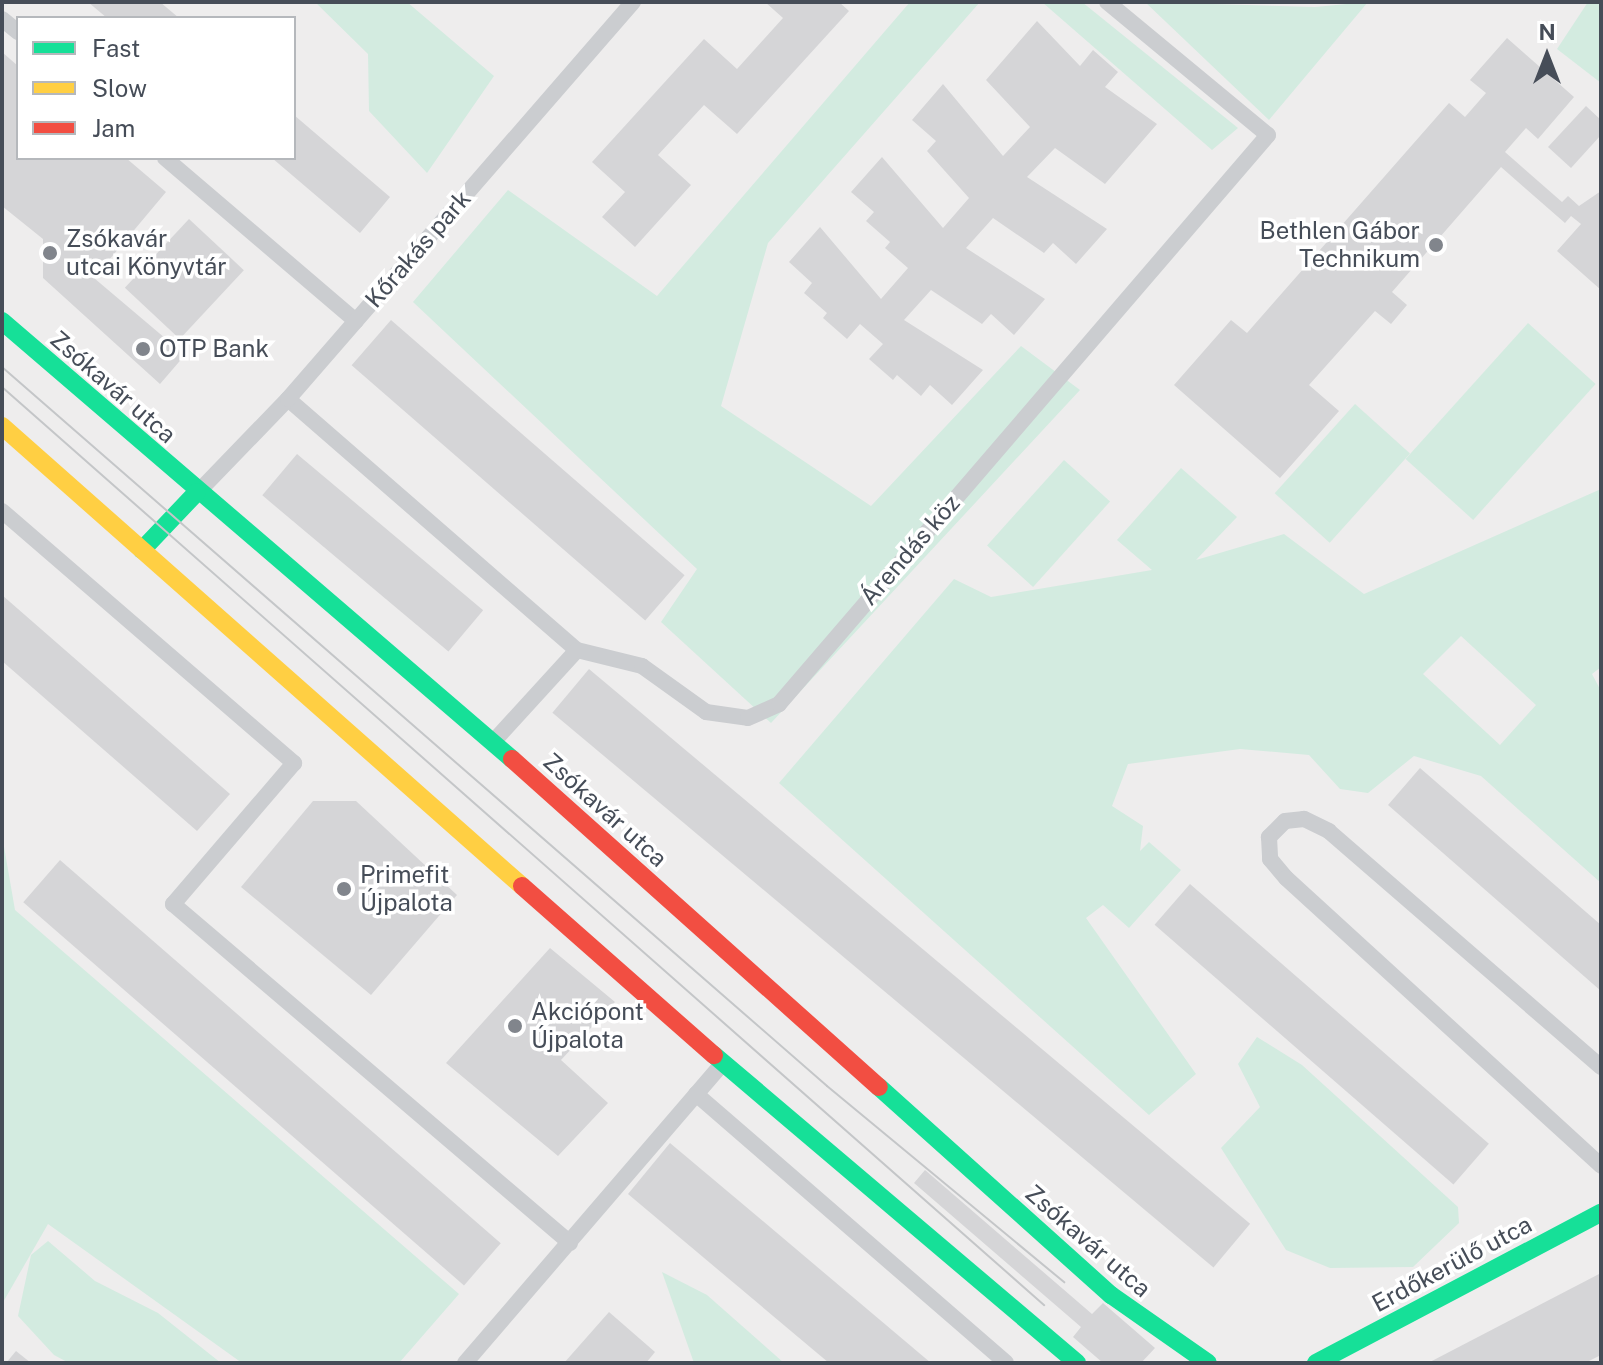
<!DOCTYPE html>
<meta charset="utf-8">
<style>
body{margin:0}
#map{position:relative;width:1603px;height:1365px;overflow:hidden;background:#eeeded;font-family:"Public Sans",sans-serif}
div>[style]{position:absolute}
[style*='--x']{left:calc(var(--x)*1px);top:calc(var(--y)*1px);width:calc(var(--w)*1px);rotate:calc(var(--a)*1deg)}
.green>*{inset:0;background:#d3ebe0;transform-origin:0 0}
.building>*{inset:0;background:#d5d5d7;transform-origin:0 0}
.lane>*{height:16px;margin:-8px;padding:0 8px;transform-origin:8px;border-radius:8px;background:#cbcdd0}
.fast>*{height:18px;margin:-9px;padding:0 9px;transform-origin:9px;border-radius:9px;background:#16e098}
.slow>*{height:18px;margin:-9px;padding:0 9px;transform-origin:9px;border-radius:9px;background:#ffcf43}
.jam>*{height:18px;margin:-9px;padding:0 9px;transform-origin:9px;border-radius:9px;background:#f24e42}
.tram>*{height:2px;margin:-1px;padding:0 1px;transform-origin:1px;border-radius:1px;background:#c4c6c8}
.dots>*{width:22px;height:22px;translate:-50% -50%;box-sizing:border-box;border:4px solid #fff;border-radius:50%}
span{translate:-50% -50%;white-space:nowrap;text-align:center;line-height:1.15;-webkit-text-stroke:7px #fff;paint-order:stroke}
.poi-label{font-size:24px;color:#464d58}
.right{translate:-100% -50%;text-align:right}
.left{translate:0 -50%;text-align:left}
.street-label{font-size:24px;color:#464d58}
.frame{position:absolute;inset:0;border:4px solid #464d58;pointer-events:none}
.legend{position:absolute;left:16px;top:16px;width:280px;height:144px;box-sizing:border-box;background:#fff;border:2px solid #b5b8bc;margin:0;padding:10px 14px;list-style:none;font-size:24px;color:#464d58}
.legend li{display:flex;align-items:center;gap:16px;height:40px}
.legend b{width:40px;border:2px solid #b5b8bc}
.north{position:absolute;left:1507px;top:16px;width:80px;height:80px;-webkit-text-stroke:6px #fff;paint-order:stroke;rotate:0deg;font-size:22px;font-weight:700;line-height:32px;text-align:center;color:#464d58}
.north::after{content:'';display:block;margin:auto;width:28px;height:36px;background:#464d58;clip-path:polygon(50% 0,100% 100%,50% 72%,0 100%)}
</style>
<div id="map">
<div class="green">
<div style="clip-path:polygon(315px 2px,407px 2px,494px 76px,427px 173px,369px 111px,368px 54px)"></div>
<div style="clip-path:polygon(910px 2px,980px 2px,768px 243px,721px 406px,871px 506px,1021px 346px,1080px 390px,771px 723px,661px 622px,697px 569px,413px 302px,508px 190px,657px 296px)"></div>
<div style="clip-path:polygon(1042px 2px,1082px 2px,1238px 128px,1212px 150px)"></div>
<div style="clip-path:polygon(1145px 2px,1315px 7px,1368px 2px,1269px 120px)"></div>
<div style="clip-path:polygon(1588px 2px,1601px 2px,1601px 83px,1557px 49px)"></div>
<div style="left:1528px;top:323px;width:91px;height:183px;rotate:42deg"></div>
<div style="left:1355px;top:404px;width:74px;height:120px;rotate:42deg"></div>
<div style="left:1064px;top:460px;width:62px;height:115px;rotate:42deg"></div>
<div style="clip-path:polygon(evenodd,1181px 468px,1237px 517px,1196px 560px,1284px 534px,1364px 594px,1601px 489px,1601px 667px,1592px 674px,1601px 691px,1601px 883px,1481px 776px,1414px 756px,1368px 793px,1340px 789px,1309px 755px,1240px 749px,1128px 764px,1112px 806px,1143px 826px,1140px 851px,1149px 842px,1181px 870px,1129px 928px,1103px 905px,1086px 918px,1196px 1074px,1149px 1115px,779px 783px,954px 579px,991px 597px,1152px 570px,1117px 540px,1181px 468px,1461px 636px,1536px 705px,1500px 745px,1423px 674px,1461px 636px)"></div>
<div style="clip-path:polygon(2px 835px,15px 910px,459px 1294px,399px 1363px,242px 1363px,48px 1224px,2px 1304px)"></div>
<div style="clip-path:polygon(1257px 1037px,1302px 1065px,1458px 1207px,1459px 1223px,1413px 1267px,1330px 1268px,1286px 1250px,1221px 1148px,1260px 1107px,1238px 1064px)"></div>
<div style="clip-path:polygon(48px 1241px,95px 1281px,158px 1313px,221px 1363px,69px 1363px,54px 1355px,18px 1316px,31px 1255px)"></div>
<div style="clip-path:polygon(662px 1272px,707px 1295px,784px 1363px,694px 1363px)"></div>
</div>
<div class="building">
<div style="clip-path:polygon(88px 2px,160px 2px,179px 18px,107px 18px)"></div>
<div style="clip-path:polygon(765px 2px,839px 2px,849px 11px,737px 134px,704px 105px,658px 155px,691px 185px,635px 247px,602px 217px,625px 192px,592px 162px,704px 39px,737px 69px,783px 18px)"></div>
<div style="clip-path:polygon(1037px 21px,1080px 66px,1093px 50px,1118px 72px,1105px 87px,1157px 124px,1105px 184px,1055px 148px,1027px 177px,1107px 229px,1076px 264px,1053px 243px,1044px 253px,993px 218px,966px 248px,1045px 299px,1014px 335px,991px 314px,982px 324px,931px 290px,904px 320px,983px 370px,952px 405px,930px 385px,921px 396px,897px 375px,893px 380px,869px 359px,883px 344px,860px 324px,847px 339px,823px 318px,827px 313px,804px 293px,812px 283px,789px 262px,820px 227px,881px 299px,908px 268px,885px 248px,890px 242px,866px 221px,874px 212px,851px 192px,882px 157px,943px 228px,969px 198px,927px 151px,936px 141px,912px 120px,943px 84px,1003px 156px,1030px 127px,986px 80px)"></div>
<div style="clip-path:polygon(1507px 38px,1574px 97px,1538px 139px,1526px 128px,1505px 152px,1562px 202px,1568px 196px,1579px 206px,1601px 191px,1601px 290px,1557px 251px,1581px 224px,1571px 216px,1565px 223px,1501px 167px,1392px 292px,1407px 305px,1391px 324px,1375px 311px,1309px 385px,1339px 411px,1280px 478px,1174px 385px,1231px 320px,1247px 333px,1449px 103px,1465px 117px,1486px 93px,1470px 80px)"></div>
<div style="clip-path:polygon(2px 52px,18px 66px,18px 158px,126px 158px,166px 192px,94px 278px,185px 355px,160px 384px,43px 278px,43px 239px,2px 206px)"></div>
<div style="clip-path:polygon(1586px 106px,1601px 120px,1601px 135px,1571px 168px,1548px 147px)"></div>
<div style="clip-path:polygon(294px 115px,390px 197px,360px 233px,272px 158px,294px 158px)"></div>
<div style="left:189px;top:219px;width:75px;height:94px;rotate:43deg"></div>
<div style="left:391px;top:320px;width:389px;height:60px;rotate:41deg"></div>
<div style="left:297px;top:454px;width:243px;height:54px;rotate:40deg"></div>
<div style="clip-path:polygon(2px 595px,230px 794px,197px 831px,2px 661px)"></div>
<div style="left:589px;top:669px;width:863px;height:57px;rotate:40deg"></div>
<div style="clip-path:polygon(1420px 768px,1601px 925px,1601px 991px,1388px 805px)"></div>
<div style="clip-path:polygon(313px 801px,356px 801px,457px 895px,371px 995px,241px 887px)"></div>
<div style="left:60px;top:860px;width:584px;height:56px;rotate:41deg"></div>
<div style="left:1190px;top:884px;width:396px;height:54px;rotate:41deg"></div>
<div style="clip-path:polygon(550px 948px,615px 1002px,561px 1060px,608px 1103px,558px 1156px,446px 1063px)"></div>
<div style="clip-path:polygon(670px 1143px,745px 1206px,931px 1363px,829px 1363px,628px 1194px)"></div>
<div style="clip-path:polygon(925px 1170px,1092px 1314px,1103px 1303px,1155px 1348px,1141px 1363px,1103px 1363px,1073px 1337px,1081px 1327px,914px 1183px)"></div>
<div style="clip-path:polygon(1601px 1273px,1601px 1355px,1585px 1363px,1428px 1363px)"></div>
<div style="clip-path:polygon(609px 1312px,655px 1352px,646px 1363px,564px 1363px)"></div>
<div style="clip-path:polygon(16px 1351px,31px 1363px,6px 1363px)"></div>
</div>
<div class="lane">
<div style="--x:2;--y:19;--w:21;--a:39"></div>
<div style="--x:165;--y:158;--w:251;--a:40.5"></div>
<div style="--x:288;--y:399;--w:383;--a:41"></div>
<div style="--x:202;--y:488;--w:124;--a:-46"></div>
<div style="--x:288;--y:399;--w:526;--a:-49.01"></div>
<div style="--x:2;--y:511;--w:386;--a:40.8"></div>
<div style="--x:294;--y:763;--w:186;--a:130.6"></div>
<div style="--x:173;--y:904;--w:522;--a:40.49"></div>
<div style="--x:494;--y:741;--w:123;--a:-47.6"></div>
<div style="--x:577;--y:650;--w:67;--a:13.8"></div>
<div style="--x:642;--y:666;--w:79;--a:35.7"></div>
<div style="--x:706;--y:712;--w:42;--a:8.1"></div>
<div style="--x:748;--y:718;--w:34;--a:-24"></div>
<div style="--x:779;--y:704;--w:750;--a:-49.32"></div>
<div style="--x:1268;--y:135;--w:209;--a:-140.4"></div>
<div style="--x:1601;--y:1067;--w:360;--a:-139.1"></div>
<div style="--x:1329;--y:831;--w:28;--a:-154"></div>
<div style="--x:1304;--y:819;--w:19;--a:174"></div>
<div style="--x:1285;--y:821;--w:23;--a:135"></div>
<div style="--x:1269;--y:837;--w:22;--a:87"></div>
<div style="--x:1270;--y:859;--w:25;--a:50"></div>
<div style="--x:1286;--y:878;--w:427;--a:42.4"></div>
<div style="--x:696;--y:1094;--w:410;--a:40.9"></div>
<div style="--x:465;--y:1363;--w:394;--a:-49.3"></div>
</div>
<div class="fast">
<div style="--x:2;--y:321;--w:672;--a:40.66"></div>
<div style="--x:142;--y:550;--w:80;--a:-46.5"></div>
<div style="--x:714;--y:1055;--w:476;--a:40.3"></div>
<div style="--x:879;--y:1087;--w:312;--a:41.9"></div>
<div style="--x:1111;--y:1295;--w:118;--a:35"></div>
<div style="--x:1316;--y:1363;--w:322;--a:-27.8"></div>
</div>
<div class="slow">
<div style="--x:2;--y:426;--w:694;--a:41.5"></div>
</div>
<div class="jam">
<div style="--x:512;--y:759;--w:492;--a:41.8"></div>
<div style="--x:522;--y:886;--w:256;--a:41.4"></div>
</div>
<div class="tram">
<div style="--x:2;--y:367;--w:1094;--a:41.07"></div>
<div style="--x:827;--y:1086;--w:308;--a:39.6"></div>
<div style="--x:2;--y:387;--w:1389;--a:41.38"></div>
</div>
<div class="dots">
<div style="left:1436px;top:245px;background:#81858c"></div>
<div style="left:50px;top:253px;background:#81858c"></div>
<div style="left:143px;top:349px;background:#81858c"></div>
<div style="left:344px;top:889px;background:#81858c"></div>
<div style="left:515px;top:1026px;background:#81858c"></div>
</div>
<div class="poi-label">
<span class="right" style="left:1420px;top:245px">Bethlen Gábor<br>Technikum</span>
<span class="left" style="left:66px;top:253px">Zsókavár<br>utcai Könyvtár</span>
<span class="left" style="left:159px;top:349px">OTP Bank</span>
<span class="left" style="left:360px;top:889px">Primefit<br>Újpalota</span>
<span class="left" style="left:531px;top:1026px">Akciópont<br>Újpalota</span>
</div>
<div class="street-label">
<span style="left:418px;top:249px;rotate:-49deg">Kőrakás park</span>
<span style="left:113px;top:387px;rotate:41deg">Zsókavár utca</span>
<span style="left:910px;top:550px;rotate:-49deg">Árendás köz</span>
<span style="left:605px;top:810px;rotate:42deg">Zsókavár utca</span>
<span style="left:1088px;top:1241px;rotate:41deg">Zsókavár utca</span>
<span style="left:1452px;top:1264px;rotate:-28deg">Erdőkerülő utca</span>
</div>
<div class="frame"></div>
<ul class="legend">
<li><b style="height:10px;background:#16e098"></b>Fast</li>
<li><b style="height:10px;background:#ffcf43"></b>Slow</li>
<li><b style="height:10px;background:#f24e42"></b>Jam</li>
</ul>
<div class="north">N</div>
</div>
